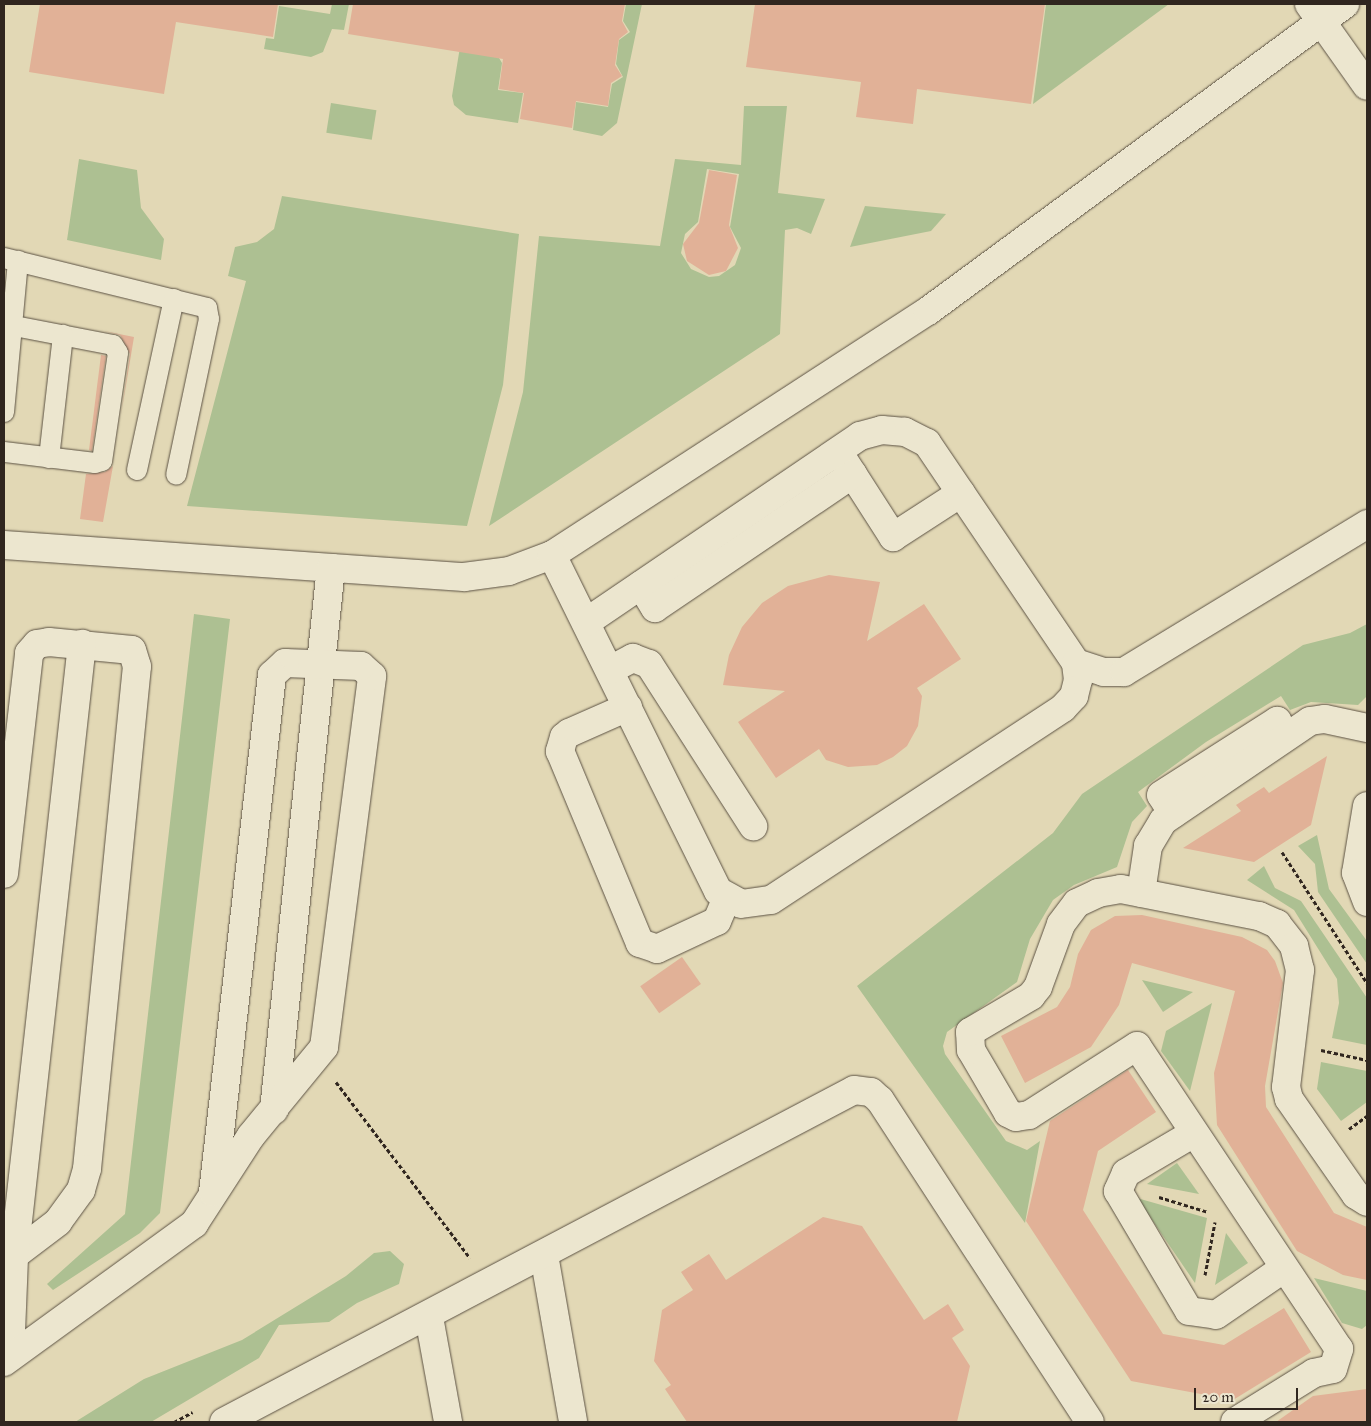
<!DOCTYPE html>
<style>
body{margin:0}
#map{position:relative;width:1371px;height:1426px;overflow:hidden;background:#e2d8b5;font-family:"IM FELL Great Primer",serif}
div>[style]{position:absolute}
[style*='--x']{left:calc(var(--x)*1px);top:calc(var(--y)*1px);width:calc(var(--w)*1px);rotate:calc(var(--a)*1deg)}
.green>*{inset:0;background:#adc092;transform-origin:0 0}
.building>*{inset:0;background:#e1b197;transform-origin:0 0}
.path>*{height:3px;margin-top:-1.5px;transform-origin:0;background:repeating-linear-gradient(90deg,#30261f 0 4px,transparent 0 6.5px)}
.roads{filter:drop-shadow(0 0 1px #5c5244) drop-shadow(0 0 1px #5c5244)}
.lane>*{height:20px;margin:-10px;padding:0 10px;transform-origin:10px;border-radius:10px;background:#ece6cf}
.street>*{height:28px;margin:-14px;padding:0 14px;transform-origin:14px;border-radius:14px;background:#ece6cf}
span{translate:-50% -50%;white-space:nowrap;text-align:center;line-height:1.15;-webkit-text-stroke:4px #ece6cf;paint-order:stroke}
.frame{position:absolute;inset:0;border:5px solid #30261f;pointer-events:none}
.scale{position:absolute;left:1194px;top:1388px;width:104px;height:22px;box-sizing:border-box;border:2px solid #30261f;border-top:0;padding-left:6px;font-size:15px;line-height:18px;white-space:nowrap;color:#30261f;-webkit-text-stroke:4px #ece6cf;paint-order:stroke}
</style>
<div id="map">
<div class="green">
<div style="clip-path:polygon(332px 4px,349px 4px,344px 30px,332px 29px,323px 52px,311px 57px,264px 49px,266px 38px,274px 39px,279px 6px,330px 14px)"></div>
<div style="clip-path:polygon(467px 4px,511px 4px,502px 11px,495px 51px,502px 63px,498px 90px,523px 93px,518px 123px,466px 115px,454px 105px,452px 96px)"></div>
<div style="clip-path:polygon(626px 4px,642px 4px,617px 123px,602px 136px,573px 130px,576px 102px,608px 107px,612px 84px,623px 77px,616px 64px,619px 40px,630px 32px,623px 21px)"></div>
<div style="clip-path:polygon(1046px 4px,1169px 4px,1033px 104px)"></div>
<div style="left:331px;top:103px;width:46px;height:30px;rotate:9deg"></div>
<div style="clip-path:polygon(evenodd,744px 106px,787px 106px,778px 193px,825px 199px,811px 234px,797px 228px,785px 230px,780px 334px,489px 526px,523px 392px,539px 236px,660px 246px,675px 159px,741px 165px,744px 106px,707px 169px,739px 174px,730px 227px,741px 248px,735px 265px,719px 276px,709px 277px,691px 269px,681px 253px,685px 234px,698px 222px,707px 169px)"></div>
<div style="clip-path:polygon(79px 159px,137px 170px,141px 208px,164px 239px,161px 260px,67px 240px)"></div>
<div style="clip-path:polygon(282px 196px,519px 234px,503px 385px,467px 526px,187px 506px,246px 281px,228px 276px,235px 247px,257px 242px,274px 229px)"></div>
<div style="clip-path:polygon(865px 206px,946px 214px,931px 231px,850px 247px)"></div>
<div style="clip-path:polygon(194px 614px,230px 619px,160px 1213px,140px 1233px,53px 1290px,47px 1284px,125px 1214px)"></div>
<div style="clip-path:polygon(1367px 624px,1367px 696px,1358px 705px,1311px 702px,1290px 710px,1281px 696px,1206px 742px,1138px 792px,1147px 806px,1132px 822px,1117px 867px,1074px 885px,1053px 900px,1030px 939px,1017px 982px,947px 1032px,943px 1046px,945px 1054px,1006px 1141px,1027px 1150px,1040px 1141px,1025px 1223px,857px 986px,1053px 833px,1082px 794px,1303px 645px,1350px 633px)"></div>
<div style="clip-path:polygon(1317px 835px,1329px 889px,1367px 941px,1367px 964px,1318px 892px,1315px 864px,1298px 846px)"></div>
<div style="clip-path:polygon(1264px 866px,1275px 888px,1301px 901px,1367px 998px,1367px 1045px,1332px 1038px,1339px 1003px,1337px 979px,1294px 910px,1247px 880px)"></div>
<div style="clip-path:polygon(1142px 980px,1193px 992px,1163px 1012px)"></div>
<div style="clip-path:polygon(1212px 1003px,1190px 1091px,1161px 1051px,1166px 1031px)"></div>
<div style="clip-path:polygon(1321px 1062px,1367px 1071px,1367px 1102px,1341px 1121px,1317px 1089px)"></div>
<div style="clip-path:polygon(1177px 1163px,1199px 1194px,1147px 1184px)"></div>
<div style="clip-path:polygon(1137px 1198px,1207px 1218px,1195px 1283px)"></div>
<div style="clip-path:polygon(1226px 1233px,1248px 1263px,1215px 1285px)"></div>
<div style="clip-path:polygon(390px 1251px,404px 1264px,399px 1284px,357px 1303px,329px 1322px,279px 1325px,259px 1358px,151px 1422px,75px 1422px,144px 1379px,242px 1340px,346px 1276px,374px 1253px)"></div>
<div style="clip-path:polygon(1314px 1278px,1367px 1291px,1367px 1325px,1362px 1329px,1342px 1323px)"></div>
</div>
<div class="building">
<div style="clip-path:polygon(40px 4px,278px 4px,273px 37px,176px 22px,164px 94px,29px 72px)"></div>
<div style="clip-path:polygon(353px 4px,625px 4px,622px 21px,628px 32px,619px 39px,615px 65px,622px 76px,611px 83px,608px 106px,576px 101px,572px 128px,520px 119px,524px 93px,499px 89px,503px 59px,348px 34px)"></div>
<div style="clip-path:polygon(755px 4px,1045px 4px,1031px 104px,917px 89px,913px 124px,856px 117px,861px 82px,746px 67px)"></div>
<div style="clip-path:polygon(709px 170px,737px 175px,729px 225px,738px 248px,726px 271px,709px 275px,687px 261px,683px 244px,699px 223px)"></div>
<div style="clip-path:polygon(104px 331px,134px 337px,121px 415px,130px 354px,120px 335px)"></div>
<div style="clip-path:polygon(101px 355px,106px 356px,92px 451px,89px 450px)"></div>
<div style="clip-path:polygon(113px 466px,103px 522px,80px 519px,86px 474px,105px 472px)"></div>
<div style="clip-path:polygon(829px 575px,880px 582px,867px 641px,924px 604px,961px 659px,917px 688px,922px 696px,918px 726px,907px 746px,893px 757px,877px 765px,848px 767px,826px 760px,819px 749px,776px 778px,738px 722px,785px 691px,723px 685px,729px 655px,742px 627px,762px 603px,788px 586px)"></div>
<div style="clip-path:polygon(1327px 756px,1311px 825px,1254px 862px,1183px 848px,1241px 811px,1236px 805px,1264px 787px,1269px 793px)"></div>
<div style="clip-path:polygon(1142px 915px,1242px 937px,1267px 950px,1275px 961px,1283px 983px,1265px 1086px,1266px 1107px,1334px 1213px,1367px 1227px,1367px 1280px,1343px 1275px,1297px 1251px,1217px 1125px,1214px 1073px,1235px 991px,1132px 963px,1119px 1005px,1091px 1047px,1025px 1083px,1001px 1036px,1057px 1007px,1070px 987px,1078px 954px,1091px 930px,1115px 916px)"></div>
<div style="left:682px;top:957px;width:33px;height:51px;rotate:55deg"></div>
<div style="clip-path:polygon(1128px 1070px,1156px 1112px,1098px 1151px,1083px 1210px,1163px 1334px,1224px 1345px,1284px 1308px,1311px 1352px,1233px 1400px,1131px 1381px,1026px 1221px,1050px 1121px)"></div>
<div style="clip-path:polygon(823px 1217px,862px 1226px,924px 1320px,948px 1304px,964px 1330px,952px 1338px,970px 1366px,957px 1422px,687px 1422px,665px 1389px,671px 1385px,654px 1361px,662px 1310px,693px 1290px,681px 1272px,709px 1254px,726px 1280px)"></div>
<div style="clip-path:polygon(1367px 1389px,1367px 1422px,1276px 1422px,1313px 1396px)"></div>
</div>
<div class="path">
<div style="--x:1282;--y:852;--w:156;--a:57"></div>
<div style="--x:1321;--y:1050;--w:47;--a:12.3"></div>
<div style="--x:336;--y:1082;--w:221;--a:52.7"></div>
<div style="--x:1349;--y:1129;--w:22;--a:-36"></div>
<div style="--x:1159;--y:1197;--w:51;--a:17"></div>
<div style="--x:1205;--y:1275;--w:54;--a:-79.3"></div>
<div style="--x:174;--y:1422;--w:21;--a:-28"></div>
</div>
<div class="roads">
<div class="lane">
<div style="--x:4;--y:258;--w:209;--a:13.8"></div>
<div style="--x:207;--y:308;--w:11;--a:80"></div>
<div style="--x:209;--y:319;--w:159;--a:101.9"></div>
<div style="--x:4;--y:324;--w:111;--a:10.9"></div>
<div style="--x:113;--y:345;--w:9;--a:58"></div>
<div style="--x:118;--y:353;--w:109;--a:98.4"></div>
<div style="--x:102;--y:461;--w:7;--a:164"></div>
<div style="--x:95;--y:463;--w:92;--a:-173.1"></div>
<div style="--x:4;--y:412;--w:152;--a:-84.7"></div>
<div style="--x:49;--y:458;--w:124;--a:-83.5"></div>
<div style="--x:137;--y:470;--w:175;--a:-77.8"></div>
</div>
<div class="street">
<div style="--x:1309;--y:4;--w:100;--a:54.7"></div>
<div style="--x:843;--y:459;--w:93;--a:57.3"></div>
<div style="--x:893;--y:537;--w:81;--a:-32.9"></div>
<div style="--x:4;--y:545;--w:461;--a:4"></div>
<div style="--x:464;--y:577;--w:45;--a:-7.6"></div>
<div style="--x:509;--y:571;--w:46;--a:-20.4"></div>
<div style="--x:552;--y:555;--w:448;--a:-33"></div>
<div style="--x:928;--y:311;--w:518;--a:-36.36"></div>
<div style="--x:552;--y:555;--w:375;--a:63.7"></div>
<div style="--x:718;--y:891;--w:26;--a:29"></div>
<div style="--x:741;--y:904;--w:30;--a:-8"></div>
<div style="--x:771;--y:900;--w:349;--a:-33.3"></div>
<div style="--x:1063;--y:708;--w:16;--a:-47"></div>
<div style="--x:1074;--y:696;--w:16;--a:-76"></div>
<div style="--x:1078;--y:680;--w:17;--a:-97"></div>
<div style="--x:1076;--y:663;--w:266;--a:-124.1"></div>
<div style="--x:927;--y:443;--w:25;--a:-153"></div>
<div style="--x:905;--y:432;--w:23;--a:-175"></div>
<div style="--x:882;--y:430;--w:23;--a:165"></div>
<div style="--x:860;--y:436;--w:331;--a:145.8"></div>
<div style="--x:641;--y:585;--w:27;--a:59"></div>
<div style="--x:655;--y:608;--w:239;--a:-34.1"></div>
<div style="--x:1076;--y:663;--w:29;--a:18"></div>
<div style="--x:1104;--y:672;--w:20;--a:0"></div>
<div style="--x:1124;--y:672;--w:285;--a:-31.3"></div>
<div style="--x:610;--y:670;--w:26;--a:-28"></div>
<div style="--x:633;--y:658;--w:17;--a:21"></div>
<div style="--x:649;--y:664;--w:193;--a:57.3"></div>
<div style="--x:628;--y:707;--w:64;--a:156.2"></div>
<div style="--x:569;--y:733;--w:6;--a:141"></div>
<div style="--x:564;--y:737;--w:15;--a:106"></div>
<div style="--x:560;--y:751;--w:208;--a:67.4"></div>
<div style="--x:640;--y:943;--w:18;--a:19"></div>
<div style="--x:657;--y:949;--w:66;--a:-25"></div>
<div style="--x:717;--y:921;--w:25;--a:-67"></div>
<div style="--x:1367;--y:806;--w:68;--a:99.3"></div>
<div style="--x:1356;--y:873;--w:31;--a:69"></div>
<div style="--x:1173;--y:814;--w:22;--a:-122"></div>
<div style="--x:1161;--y:795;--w:138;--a:-32.5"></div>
<div style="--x:1277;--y:721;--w:15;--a:62"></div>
<div style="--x:4;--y:874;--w:222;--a:-83.5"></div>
<div style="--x:29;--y:653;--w:12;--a:-48"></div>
<div style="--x:37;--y:644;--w:12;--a:-9"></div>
<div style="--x:49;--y:642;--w:83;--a:5.5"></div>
<div style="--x:132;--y:650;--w:17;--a:73"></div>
<div style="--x:137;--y:666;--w:505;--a:95.68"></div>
<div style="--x:87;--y:1169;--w:22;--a:106"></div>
<div style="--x:81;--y:1190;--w:39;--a:126"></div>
<div style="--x:58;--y:1222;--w:68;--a:142.8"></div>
<div style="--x:1141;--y:893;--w:48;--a:-81.5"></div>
<div style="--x:1148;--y:846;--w:29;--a:-59"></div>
<div style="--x:1163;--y:821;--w:178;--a:-34.2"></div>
<div style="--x:1310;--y:721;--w:15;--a:-8"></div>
<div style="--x:1325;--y:719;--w:43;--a:12.1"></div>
<div style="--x:274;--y:1110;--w:545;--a:-84"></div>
<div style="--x:1194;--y:1133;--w:79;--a:149.5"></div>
<div style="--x:1126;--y:1173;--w:20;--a:114"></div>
<div style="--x:1118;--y:1191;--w:139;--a:59.4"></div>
<div style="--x:1189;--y:1311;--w:27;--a:8"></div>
<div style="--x:1216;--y:1315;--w:81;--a:-34.5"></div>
<div style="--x:544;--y:1255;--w:169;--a:80.1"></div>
<div style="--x:429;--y:1317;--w:107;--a:79.7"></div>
<div style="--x:10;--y:1357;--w:100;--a:-87.7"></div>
<div style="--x:14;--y:1257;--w:617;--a:-83.67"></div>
<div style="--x:4;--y:1362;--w:235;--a:-36"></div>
<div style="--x:194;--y:1224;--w:105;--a:-57.1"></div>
<div style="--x:251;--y:1136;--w:115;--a:-50.6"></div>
<div style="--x:324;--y:1047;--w:374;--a:-82.6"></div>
<div style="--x:372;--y:676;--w:15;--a:-138"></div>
<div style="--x:361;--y:666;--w:76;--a:-177.7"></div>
<div style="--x:285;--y:663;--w:18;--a:137"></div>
<div style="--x:272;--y:675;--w:521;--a:96.5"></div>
<div style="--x:224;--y:1422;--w:712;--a:-27.79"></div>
<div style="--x:854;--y:1090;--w:17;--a:7"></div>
<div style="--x:871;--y:1092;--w:12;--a:42"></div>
<div style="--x:880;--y:1100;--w:384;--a:56.9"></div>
<div style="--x:1235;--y:1422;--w:93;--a:-31.8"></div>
<div style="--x:1314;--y:1373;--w:19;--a:-12"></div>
<div style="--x:1333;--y:1369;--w:21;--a:-73"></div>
<div style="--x:1339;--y:1349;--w:364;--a:-123.7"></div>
<div style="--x:1137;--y:1046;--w:128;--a:147.4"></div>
<div style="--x:1029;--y:1115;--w:13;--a:171"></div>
<div style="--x:1016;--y:1117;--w:9;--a:-153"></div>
<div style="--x:1008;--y:1113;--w:73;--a:-120.4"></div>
<div style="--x:971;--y:1050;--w:18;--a:-93"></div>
<div style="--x:970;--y:1032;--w:71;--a:-30.5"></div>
<div style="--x:1031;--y:996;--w:11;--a:-52"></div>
<div style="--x:1038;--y:987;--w:67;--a:-69.9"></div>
<div style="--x:1061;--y:924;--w:26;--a:-53"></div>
<div style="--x:1077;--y:903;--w:23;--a:-25"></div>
<div style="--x:1098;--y:893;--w:23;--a:-10"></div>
<div style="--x:1121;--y:889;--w:141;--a:11.1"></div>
<div style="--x:1259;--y:916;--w:20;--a:24"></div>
<div style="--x:1277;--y:924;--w:28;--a:52"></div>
<div style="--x:1294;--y:946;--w:25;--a:76"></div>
<div style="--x:1300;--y:970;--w:118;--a:96.8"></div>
<div style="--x:1286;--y:1087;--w:12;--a:76"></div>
<div style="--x:1289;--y:1099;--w:117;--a:55.1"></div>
<div style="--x:1356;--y:1195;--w:13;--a:32"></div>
</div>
</div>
<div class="frame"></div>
<div class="scale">20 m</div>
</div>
